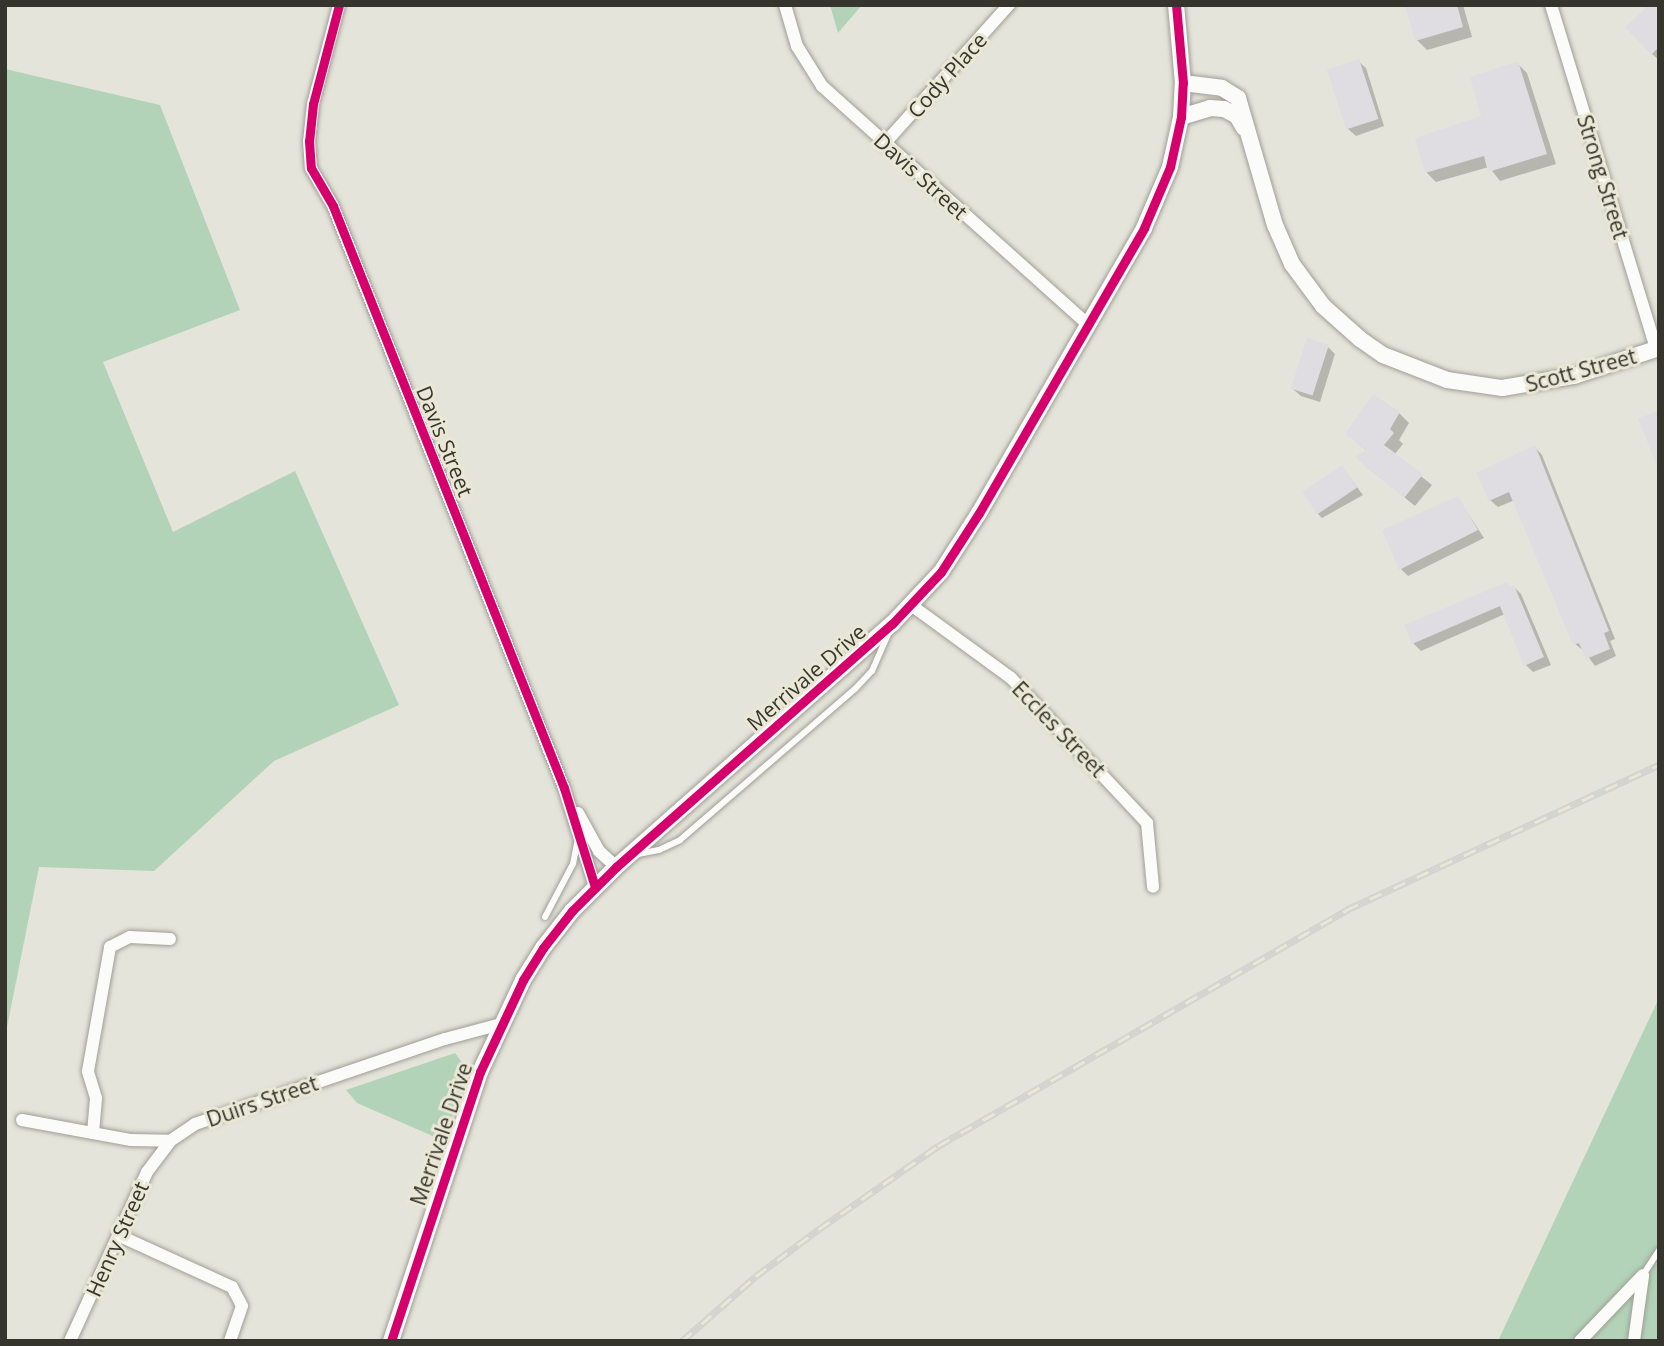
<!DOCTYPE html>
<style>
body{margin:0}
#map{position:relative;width:1664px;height:1346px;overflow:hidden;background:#e5e4da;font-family:"Open Sans",sans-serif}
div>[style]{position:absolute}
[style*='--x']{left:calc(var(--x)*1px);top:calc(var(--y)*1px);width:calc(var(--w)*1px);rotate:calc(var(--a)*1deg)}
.green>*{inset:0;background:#b2d3b7}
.shadow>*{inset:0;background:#0003}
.building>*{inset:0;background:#dfdde2;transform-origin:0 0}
.roads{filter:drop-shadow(0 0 2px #9f9e96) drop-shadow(0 0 2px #9f9e96)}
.service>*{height:6px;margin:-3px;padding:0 3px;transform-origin:3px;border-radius:3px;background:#fbfbf9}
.minor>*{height:12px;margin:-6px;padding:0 6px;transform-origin:6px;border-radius:6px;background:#fbfbf9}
.tertiary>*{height:16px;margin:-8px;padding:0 8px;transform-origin:8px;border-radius:8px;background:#fbfbf9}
.rail>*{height:7px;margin-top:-3.5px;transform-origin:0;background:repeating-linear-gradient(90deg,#eae7d5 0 13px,#d3d3d0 0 26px);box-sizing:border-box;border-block:2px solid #d3d3d0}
.cycleway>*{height:9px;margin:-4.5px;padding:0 4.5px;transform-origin:4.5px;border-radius:4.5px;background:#d6006c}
span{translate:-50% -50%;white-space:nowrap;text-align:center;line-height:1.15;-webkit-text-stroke:6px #eae7d5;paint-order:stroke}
.street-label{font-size:21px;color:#35342d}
.frame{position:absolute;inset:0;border:7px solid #35342d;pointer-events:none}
</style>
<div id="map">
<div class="green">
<div style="clip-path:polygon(830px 5px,862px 5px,838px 33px)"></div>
<div style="clip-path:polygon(5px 69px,160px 105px,240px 310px,103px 362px,173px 532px,295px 471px,399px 705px,274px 761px,154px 871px,39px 867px,5px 1037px)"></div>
<div style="clip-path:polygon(1659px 998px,1659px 1341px,1498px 1341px)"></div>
<div style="clip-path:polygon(455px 1053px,467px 1069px,444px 1141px,357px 1103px,346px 1090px)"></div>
</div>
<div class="shadow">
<div style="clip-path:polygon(1407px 5px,1463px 5px,1472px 37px,1427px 50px,1417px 40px)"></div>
<div style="clip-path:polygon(1659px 5px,1659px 60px,1652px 54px)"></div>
<div style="clip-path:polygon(1358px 61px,1366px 68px,1384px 126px,1356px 136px,1348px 129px)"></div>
<div style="clip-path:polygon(1517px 63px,1527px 73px,1556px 164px,1500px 181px,1489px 167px,1436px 182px,1426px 172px,1483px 117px)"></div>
<div style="clip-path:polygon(1328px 347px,1335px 354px,1320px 402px,1301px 396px,1293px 389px)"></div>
<div style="clip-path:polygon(1399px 413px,1409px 423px,1399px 440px,1403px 444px,1394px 455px,1432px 485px,1415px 506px,1367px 467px,1367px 451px,1347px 434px)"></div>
<div style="clip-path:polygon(1535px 447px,1542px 455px,1615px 639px,1610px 641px,1616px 656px,1595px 666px,1584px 651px,1575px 644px,1515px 500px,1498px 507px,1490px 500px)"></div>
<div style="clip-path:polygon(1342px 467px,1363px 495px,1322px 518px,1315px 511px)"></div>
<div style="clip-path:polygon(1458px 498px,1484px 538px,1408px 576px,1401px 569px)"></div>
<div style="clip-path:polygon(1514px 587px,1521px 594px,1551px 665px,1533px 672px,1526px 665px,1505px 614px,1421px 651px,1413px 643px)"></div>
</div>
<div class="building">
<div style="clip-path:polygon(1405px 5px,1457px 5px,1463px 27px,1415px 41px)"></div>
<div style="clip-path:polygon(1649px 5px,1659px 5px,1659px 47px,1651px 55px,1625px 27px)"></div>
<div style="left:1359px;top:59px;width:63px;height:34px;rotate:72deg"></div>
<div style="clip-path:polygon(1518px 61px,1547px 154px,1488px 172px,1484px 156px,1425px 173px,1415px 138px,1481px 116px,1470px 77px)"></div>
<div style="left:1307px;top:338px;width:23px;height:53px;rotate:18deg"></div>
<div style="clip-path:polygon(1373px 394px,1400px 412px,1390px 429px,1394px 433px,1384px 445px,1423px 474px,1404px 498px,1355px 457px,1366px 450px,1345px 434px)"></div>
<div style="clip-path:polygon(1659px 411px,1659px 469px,1658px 469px,1638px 418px)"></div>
<div style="clip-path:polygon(1535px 445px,1609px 631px,1604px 633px,1610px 649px,1586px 659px,1579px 643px,1573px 645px,1509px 492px,1489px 501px,1476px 473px)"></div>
<div style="left:1342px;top:465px;width:27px;height:48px;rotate:56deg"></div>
<div style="clip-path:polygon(1458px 496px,1478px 530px,1399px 570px,1382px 530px)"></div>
<div style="clip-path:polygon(1507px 582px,1510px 587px,1514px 585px,1544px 657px,1524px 666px,1500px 606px,1412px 644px,1404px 625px)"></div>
</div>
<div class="roads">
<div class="service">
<div style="--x:638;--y:854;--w:21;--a:-11"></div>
<div style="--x:659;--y:850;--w:23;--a:-25"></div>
<div style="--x:680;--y:840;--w:231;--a:-40.8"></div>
<div style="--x:855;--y:689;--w:25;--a:-47"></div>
<div style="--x:872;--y:671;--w:43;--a:-66.4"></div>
<div style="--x:545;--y:917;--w:60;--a:-62.2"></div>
<div style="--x:573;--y:864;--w:21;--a:-79"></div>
<div style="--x:1643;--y:1275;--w:30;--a:-57"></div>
</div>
<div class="minor">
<div style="--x:339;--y:5;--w:102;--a:104.7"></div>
<div style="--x:313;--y:104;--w:37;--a:96"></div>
<div style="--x:309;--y:141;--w:27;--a:86"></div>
<div style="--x:311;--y:168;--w:44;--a:59.9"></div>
<div style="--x:333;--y:206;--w:626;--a:68.35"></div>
<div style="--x:564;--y:788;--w:104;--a:72.6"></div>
<div style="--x:785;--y:5;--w:43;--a:73.7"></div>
<div style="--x:797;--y:46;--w:47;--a:58"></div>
<div style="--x:822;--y:86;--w:358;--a:41.9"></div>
<div style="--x:1551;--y:5;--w:360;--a:73"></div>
<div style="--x:885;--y:143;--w:186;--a:-48.1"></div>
<div style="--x:911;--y:605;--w:124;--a:36.1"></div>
<div style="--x:1011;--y:678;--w:199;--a:46.8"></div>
<div style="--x:1147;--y:823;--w:64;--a:84.6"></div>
<div style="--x:578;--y:813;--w:43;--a:61.1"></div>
<div style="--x:599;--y:851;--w:23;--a:43"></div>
<div style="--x:22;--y:1120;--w:111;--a:10.4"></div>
<div style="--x:131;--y:1140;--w:39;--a:1"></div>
<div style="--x:170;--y:1141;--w:30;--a:-34"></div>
<div style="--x:195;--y:1124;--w:264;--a:-18.8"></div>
<div style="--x:445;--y:1039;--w:58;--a:-15"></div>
<div style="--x:93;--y:1133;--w:35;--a:-85"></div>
<div style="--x:96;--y:1098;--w:28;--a:-107"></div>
<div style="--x:88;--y:1071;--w:126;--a:-79.9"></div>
<div style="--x:110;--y:947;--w:22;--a:-27"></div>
<div style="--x:130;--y:937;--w:40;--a:2.9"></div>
<div style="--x:120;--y:1236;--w:123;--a:24.5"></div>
<div style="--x:232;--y:1287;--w:21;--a:62"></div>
<div style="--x:242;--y:1306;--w:37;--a:109"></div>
<div style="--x:70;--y:1341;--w:186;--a:-65.5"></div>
<div style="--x:147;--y:1172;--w:39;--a:-53"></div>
<div style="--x:1580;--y:1341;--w:91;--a:-46.3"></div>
<div style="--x:1634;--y:1341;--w:66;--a:-82.1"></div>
</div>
<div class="tertiary">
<div style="--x:1183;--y:83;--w:39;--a:7"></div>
<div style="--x:1222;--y:88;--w:19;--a:32"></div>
<div style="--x:1238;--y:98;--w:132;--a:73.8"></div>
<div style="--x:1275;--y:225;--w:43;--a:66.4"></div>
<div style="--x:1292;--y:264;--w:52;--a:53.6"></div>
<div style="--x:1323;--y:306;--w:50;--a:41.7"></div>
<div style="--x:1360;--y:339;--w:28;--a:35"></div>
<div style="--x:1383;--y:355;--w:69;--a:21.3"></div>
<div style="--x:1447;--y:380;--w:56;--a:8.3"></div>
<div style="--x:1502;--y:388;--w:73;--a:-9.5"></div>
<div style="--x:1574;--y:376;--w:89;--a:-18.2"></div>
<div style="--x:1181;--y:117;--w:30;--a:-17"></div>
<div style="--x:1210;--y:108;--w:14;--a:4"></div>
<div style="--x:1224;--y:109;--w:15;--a:28"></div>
<div style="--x:1237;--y:116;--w:14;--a:60"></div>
<div style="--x:391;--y:1341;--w:283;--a:-71.7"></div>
<div style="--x:480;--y:1072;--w:102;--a:-64.9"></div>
<div style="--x:523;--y:980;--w:38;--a:-58"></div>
<div style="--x:543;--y:948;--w:47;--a:-51.9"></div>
<div style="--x:572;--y:911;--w:62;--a:-45"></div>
<div style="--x:616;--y:867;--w:368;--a:-41.4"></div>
<div style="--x:892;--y:624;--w:71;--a:-46.7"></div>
<div style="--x:941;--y:572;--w:70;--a:-57.2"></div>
<div style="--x:979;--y:513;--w:329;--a:-59.9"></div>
<div style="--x:1144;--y:228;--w:66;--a:-66.9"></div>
<div style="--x:1170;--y:167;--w:51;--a:-77.6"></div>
<div style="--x:1181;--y:117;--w:34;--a:-87"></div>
<div style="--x:1183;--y:83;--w:78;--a:-95.1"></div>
</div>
</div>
<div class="rail">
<div style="--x:682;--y:1341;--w:98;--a:-41.3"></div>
<div style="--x:756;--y:1276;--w:79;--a:-36.7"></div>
<div style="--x:819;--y:1229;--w:145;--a:-34.9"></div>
<div style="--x:938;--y:1146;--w:471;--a:-30"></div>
<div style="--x:1346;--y:910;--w:345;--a:-24.9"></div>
</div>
<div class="cycleway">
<div style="--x:339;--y:5;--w:102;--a:104.7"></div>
<div style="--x:313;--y:104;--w:37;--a:96"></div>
<div style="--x:309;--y:141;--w:27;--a:86"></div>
<div style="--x:311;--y:168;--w:44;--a:59.9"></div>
<div style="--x:333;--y:206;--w:626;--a:68.35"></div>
<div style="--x:564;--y:788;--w:104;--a:72.6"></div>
<div style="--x:391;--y:1341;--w:283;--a:-71.7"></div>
<div style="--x:480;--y:1072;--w:102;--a:-64.9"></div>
<div style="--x:523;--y:980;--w:38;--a:-58"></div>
<div style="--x:543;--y:948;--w:47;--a:-51.9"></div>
<div style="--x:572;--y:911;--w:62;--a:-45"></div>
<div style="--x:616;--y:867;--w:368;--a:-41.4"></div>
<div style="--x:892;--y:624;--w:71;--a:-46.7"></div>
<div style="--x:941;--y:572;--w:70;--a:-57.2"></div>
<div style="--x:979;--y:513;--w:329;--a:-59.9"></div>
<div style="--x:1144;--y:228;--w:66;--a:-66.9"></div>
<div style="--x:1170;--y:167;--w:51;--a:-77.6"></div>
<div style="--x:1181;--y:117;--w:34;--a:-87"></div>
<div style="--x:1183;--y:83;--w:78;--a:-95.1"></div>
</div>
<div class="street-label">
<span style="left:947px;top:75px;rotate:-48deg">Cody Place</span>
<span style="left:921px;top:176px;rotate:42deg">Davis Street</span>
<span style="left:1603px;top:177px;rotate:73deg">Strong Street</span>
<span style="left:1581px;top:370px;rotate:-15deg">Scott Street</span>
<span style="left:445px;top:441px;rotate:68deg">Davis Street</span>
<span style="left:806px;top:677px;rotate:-41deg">Merrivale Drive</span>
<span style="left:1059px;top:729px;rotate:46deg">Eccles Street</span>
<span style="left:262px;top:1101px;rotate:-19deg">Duirs Street</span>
<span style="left:441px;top:1134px;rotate:-71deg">Merrivale Drive</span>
<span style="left:117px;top:1239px;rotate:-66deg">Henry Street</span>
</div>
<div class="frame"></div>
</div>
